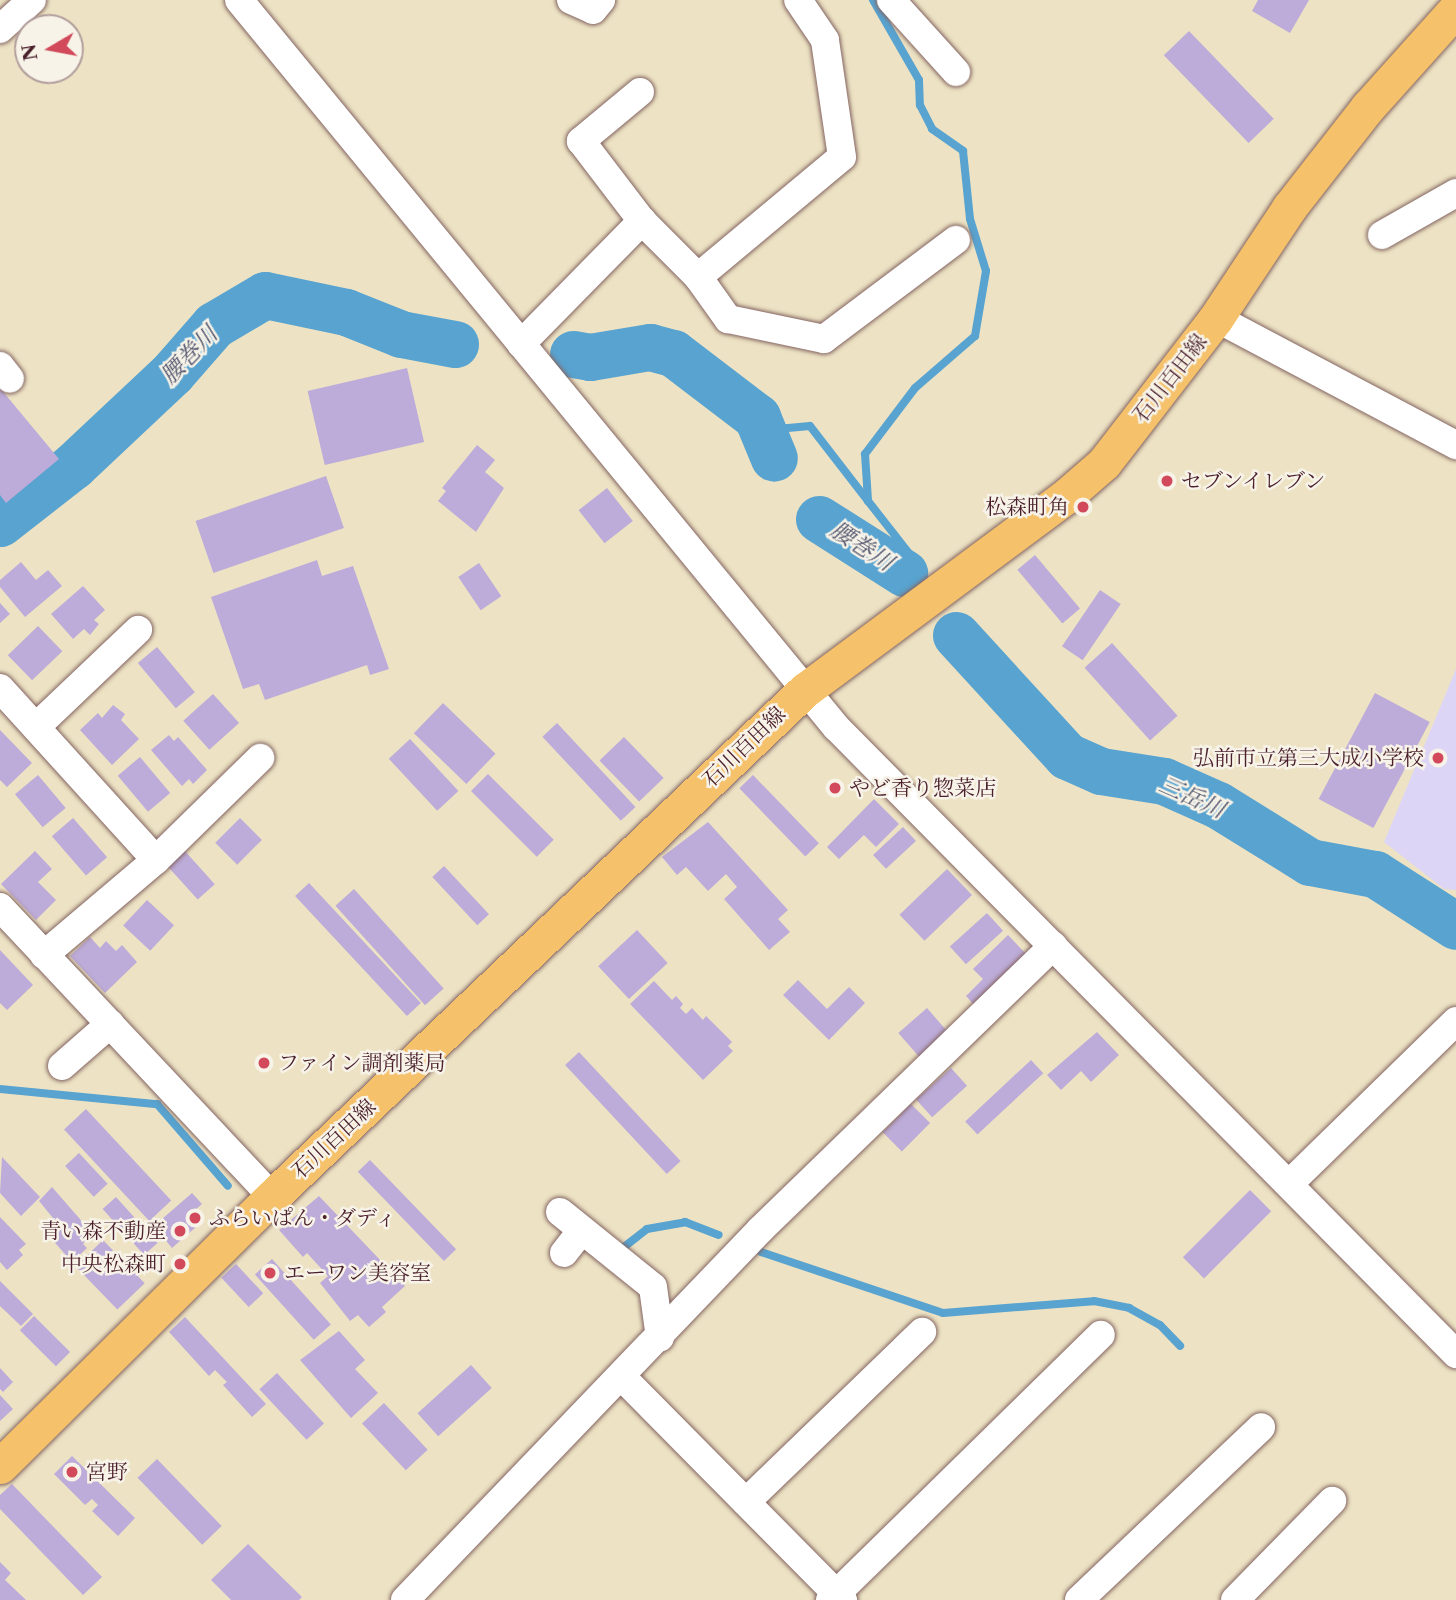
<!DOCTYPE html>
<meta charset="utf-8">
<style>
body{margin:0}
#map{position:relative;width:1456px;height:1600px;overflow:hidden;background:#ede3c4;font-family:"Libre Caslon Text","Noto Serif JP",serif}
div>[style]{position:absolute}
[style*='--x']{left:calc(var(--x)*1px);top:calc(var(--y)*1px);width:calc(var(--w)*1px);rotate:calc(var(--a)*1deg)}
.built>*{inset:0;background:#ddd5f6}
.stream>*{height:8px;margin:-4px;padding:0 4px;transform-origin:4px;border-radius:4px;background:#58a3d0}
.river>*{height:47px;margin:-23.5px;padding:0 23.5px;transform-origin:23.5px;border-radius:23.5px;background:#58a3d0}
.building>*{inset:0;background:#bdacd9;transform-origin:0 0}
.roads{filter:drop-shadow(0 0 2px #836461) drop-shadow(0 0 2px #836461)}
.minor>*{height:28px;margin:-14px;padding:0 14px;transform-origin:14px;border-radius:14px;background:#fff}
.major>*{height:35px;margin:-17.5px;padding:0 17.5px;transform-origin:17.5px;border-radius:17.5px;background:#f5c16b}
.dots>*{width:19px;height:19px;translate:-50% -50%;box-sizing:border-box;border:4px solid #f7f3e8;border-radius:50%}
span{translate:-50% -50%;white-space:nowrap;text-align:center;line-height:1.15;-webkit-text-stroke:5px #f7f3e8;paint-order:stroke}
.street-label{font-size:21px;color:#4a1f2b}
.poi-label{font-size:21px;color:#4a1f2b}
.left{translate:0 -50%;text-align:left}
.right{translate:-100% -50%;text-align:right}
.water-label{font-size:23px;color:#50546d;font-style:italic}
.north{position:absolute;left:14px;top:14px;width:70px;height:70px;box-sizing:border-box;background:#f7f3e8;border:2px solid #b29e9c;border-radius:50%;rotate:260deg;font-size:19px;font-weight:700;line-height:28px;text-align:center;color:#4a1f2b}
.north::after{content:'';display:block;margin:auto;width:24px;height:32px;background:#d1495b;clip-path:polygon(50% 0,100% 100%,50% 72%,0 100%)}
</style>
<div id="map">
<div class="built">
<div style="clip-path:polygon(1456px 669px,1456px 890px,1444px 889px,1384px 842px)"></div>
</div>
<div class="stream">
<div style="--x:873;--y:0;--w:92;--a:60.1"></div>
<div style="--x:919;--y:80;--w:25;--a:88"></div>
<div style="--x:920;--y:105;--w:27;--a:63"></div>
<div style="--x:932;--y:129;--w:38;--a:35"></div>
<div style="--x:963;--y:151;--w:68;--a:84.1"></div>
<div style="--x:970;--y:219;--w:54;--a:72.9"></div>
<div style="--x:986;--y:271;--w:66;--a:99.6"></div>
<div style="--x:975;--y:336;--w:79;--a:139.1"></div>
<div style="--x:915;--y:388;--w:83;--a:127.1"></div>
<div style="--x:865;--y:454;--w:47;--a:86.3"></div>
<div style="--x:868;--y:501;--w:65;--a:51.9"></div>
<div style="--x:766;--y:430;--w:44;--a:-5.2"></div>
<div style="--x:810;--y:426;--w:95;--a:52.3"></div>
<div style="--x:0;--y:1089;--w:158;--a:5.5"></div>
<div style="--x:157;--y:1104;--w:108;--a:49.1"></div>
<div style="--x:624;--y:1247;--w:29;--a:-38"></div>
<div style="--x:647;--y:1229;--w:39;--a:-10"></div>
<div style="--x:685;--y:1222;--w:36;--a:21"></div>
<div style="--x:761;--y:1252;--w:192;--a:18.5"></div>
<div style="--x:943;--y:1313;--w:151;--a:-4.5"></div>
<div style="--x:1094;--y:1301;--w:36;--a:11"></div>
<div style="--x:1129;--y:1308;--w:35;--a:29"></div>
<div style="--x:1160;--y:1325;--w:29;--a:46"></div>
</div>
<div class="river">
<div style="--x:573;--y:354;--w:17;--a:10"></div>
<div style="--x:590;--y:357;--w:61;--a:-9.5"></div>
<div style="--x:650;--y:347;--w:24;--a:15"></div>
<div style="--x:673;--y:353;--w:106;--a:37.3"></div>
<div style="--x:757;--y:417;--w:44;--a:67.5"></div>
<div style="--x:819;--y:519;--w:101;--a:32.4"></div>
<div style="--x:0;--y:523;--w:93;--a:-38"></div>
<div style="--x:73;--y:466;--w:136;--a:-43.2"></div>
<div style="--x:172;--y:373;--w:64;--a:-48.8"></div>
<div style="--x:214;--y:325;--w:59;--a:-30.5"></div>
<div style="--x:265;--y:295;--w:83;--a:11.9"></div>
<div style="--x:346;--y:312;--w:59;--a:21.8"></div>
<div style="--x:401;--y:334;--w:55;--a:10.5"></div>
<div style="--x:956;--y:635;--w:164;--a:47.5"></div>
<div style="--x:1067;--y:756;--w:37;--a:24"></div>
<div style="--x:1101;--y:771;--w:64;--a:9"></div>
<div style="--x:1164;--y:781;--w:59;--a:24"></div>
<div style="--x:1218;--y:805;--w:108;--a:31.8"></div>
<div style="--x:1310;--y:862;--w:66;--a:10.5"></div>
<div style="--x:1375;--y:874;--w:96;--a:32.7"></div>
</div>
<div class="building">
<div style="clip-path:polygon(1258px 0,1309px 0,1290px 33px,1252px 11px)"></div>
<div style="left:1189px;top:31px;width:122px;height:35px;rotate:46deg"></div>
<div style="left:407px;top:368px;width:76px;height:102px;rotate:77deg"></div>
<div style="clip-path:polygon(0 388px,59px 459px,6px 503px,0 495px)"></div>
<div style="clip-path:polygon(477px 445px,495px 460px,485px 472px,504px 488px,476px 532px,438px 501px,446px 491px,442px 488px)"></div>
<div style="left:326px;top:476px;width:55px;height:138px;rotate:71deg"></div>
<div style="left:607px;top:488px;width:42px;height:36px;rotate:52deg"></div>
<div style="left:1035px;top:555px;width:70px;height:23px;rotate:50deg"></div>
<div style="clip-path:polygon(317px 560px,322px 576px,353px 566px,389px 669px,370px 675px,367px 665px,265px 700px,259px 684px,243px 689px,211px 597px)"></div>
<div style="clip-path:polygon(21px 562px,36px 580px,48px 570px,62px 586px,25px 617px,0 587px,0 580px)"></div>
<div style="left:479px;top:563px;width:40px;height:25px;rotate:56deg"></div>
<div style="clip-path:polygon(83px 586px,105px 610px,94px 620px,99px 624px,90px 635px,84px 629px,73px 639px,51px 614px)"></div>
<div style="left:1100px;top:590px;width:25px;height:68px;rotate:34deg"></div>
<div style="clip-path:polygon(0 603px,10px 614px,0 623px)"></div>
<div style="left:38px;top:626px;width:35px;height:42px;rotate:46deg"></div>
<div style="left:1112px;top:643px;width:98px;height:37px;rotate:48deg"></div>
<div style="left:157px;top:647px;width:59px;height:25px;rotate:50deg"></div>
<div style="left:1375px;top:693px;width:62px;height:120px;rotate:28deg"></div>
<div style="left:213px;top:694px;width:39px;height:40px;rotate:48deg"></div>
<div style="left:443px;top:703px;width:73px;height:42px;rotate:44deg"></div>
<div style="clip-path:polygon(113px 705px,125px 714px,121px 720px,139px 739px,112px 765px,80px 730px,98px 713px,102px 718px)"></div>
<div style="left:557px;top:723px;width:115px;height:20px;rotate:47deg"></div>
<div style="clip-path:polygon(0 730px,32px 763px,7px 787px,0 780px)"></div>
<div style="clip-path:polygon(169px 735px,174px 741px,178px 737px,207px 770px,193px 784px,189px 779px,182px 786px,151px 750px)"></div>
<div style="left:624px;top:737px;width:57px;height:34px;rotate:46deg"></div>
<div style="left:410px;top:739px;width:71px;height:29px;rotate:47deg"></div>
<div style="left:140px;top:757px;width:47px;height:29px;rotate:50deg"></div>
<div style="left:488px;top:774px;width:93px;height:24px;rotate:45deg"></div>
<div style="left:38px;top:775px;width:43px;height:30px;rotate:50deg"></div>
<div style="left:753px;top:775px;width:95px;height:19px;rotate:46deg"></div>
<div style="clip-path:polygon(874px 799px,899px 824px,876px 847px,864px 835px,839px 859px,827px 847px)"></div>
<div style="left:73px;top:818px;width:52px;height:28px;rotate:49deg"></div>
<div style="left:240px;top:818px;width:31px;height:35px;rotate:45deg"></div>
<div style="clip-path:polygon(708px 822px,788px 910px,778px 919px,790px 932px,769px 950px,724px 899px,737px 887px,726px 874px,708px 891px,686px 867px,677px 875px,662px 857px)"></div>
<div style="left:903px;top:827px;width:19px;height:41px;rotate:47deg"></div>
<div style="left:184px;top:850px;width:46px;height:23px;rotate:48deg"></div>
<div style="clip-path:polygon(35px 851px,52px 869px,38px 882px,56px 900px,36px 920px,1px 884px)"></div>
<div style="left:444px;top:866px;width:66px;height:16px;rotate:47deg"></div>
<div style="left:947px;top:869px;width:36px;height:66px;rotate:46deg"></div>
<div style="left:309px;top:883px;width:164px;height:19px;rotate:47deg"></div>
<div style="left:354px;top:889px;width:134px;height:25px;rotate:48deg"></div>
<div style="left:147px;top:900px;width:37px;height:35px;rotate:43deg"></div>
<div style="left:987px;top:913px;width:24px;height:50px;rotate:48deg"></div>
<div style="left:637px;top:930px;width:45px;height:53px;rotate:47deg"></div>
<div style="clip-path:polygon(1008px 935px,1027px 955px,975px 1006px,966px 996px,983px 979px,973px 969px)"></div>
<div style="clip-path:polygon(90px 937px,100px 948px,106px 941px,116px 951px,122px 945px,137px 962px,105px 993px,70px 956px)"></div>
<div style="clip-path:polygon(0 950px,33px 985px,7px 1010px,0 1003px)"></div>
<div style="clip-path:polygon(798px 980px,827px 1009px,849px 987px,865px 1003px,829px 1040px,783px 995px)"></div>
<div style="clip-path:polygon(654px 981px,672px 1000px,676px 996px,683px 1004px,680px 1008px,686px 1014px,692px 1008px,703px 1020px,706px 1016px,732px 1042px,728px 1046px,733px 1051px,703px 1080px,630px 1004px)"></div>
<div style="left:927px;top:1008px;width:32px;height:38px;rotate:49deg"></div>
<div style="clip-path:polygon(1097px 1032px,1119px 1055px,1091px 1082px,1081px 1071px,1061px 1090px,1047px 1075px)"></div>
<div style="left:579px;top:1052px;width:149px;height:19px;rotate:47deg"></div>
<div style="left:1031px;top:1060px;width:18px;height:90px;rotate:47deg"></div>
<div style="left:951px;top:1068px;width:24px;height:47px;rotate:48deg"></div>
<div style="left:911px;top:1104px;width:27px;height:40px;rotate:45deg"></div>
<div style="left:86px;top:1109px;width:125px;height:30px;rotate:47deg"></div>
<div style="left:79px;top:1153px;width:42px;height:19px;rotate:47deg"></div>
<div style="clip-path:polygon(2px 1157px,40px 1197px,21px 1216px,0 1193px)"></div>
<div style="left:370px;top:1160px;width:124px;height:17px;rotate:46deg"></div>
<div style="clip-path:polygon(52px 1187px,93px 1234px,83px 1244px,87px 1248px,72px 1262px,42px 1228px,53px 1218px,39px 1201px)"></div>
<div style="left:1250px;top:1190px;width:30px;height:95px;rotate:45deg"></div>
<div style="clip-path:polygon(192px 1193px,202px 1204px,195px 1210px,204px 1220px,172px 1248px,154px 1226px)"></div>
<div style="clip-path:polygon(319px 1196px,405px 1286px,382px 1307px,386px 1312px,369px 1327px,358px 1315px,350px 1321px,320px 1283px,328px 1276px,307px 1253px,303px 1257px,279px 1230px)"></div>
<div style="left:116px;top:1197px;width:62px;height:18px;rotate:48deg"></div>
<div style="clip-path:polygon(0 1217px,26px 1244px,19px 1250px,23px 1255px,7px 1270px,0 1262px)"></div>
<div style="left:103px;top:1240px;width:60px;height:38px;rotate:46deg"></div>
<div style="left:272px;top:1259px;width:88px;height:23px;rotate:48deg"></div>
<div style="left:236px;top:1264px;width:40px;height:20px;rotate:47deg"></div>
<div style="clip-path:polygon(0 1281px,33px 1314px,21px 1326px,0 1306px)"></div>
<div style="left:34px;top:1316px;width:51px;height:20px;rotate:45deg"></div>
<div style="clip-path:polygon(185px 1317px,266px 1404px,252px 1417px,223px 1385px,227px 1382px,215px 1370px,209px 1376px,169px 1332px)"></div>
<div style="clip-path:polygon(339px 1331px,365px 1360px,355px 1369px,378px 1393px,351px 1418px,300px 1360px)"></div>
<div style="left:471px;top:1365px;width:31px;height:72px;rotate:48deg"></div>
<div style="clip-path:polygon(0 1368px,13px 1382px,3px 1392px,0 1389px)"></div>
<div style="left:277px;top:1373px;width:69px;height:24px;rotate:47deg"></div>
<div style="clip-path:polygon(0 1395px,13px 1409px,0 1421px)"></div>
<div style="left:384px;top:1403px;width:64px;height:30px;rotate:47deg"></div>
<div style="clip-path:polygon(72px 1456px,135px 1518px,118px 1536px,92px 1511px,98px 1505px,92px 1499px,85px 1505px,54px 1474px)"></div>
<div style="left:157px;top:1459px;width:93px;height:27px;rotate:46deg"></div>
<div style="clip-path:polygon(12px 1484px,102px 1577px,83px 1595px,0 1509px,0 1495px)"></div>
<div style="clip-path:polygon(248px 1544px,302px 1597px,299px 1600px,231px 1600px,211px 1580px)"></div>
<div style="clip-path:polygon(0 1562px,11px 1573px,5px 1580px,26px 1600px,0 1600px)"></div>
</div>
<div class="roads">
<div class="minor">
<div style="--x:239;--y:0;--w:941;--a:50.61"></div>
<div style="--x:836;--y:727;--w:882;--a:45.32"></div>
<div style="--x:571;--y:0;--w:24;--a:24"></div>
<div style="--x:593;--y:10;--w:13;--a:-51"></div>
<div style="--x:891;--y:0;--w:97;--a:47.9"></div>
<div style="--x:0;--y:29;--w:43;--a:-42.2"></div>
<div style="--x:640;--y:92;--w:77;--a:140.3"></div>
<div style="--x:581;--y:141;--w:101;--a:52.7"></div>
<div style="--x:1382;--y:235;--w:85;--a:-29.6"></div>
<div style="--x:698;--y:277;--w:52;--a:54.5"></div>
<div style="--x:728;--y:319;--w:98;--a:11.8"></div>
<div style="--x:824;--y:339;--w:165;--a:-36.9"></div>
<div style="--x:1216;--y:318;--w:272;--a:27.9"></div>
<div style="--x:521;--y:344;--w:173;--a:-45.5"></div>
<div style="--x:642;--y:221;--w:79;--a:45"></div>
<div style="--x:698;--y:277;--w:187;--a:-39.8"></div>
<div style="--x:842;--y:157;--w:118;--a:-98.3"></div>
<div style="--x:825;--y:40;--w:48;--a:-124"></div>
<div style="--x:0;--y:366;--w:16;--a:52"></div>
<div style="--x:0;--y:688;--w:232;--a:47.8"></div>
<div style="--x:36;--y:727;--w:141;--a:-43.6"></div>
<div style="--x:0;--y:907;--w:398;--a:46.8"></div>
<div style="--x:44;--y:955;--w:147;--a:-40.3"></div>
<div style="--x:156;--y:860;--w:146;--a:-44.4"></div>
<div style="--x:62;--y:1066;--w:64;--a:-41.2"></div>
<div style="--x:1290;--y:1183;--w:232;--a:-44.3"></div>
<div style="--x:560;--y:1212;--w:119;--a:38.9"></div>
<div style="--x:653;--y:1287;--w:51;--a:82.2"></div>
<div style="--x:564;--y:1253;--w:29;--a:-52"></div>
<div style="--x:623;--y:1378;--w:313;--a:45.3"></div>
<div style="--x:746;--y:1502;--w:245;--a:-44"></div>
<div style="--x:405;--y:1600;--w:514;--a:-46.18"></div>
<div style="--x:761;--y:1229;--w:407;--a:-44.1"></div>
<div style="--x:830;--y:1600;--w:379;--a:-44.4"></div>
<div style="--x:1079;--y:1600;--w:251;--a:-43.5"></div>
<div style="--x:1235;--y:1600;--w:139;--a:-45.6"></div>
</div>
<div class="major">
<div style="--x:0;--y:1466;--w:383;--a:-44.7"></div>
<div style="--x:272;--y:1197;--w:736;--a:-43.57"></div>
<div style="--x:805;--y:690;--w:324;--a:-36.6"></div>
<div style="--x:1065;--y:497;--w:52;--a:-41.1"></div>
<div style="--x:1104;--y:463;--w:183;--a:-52.3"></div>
<div style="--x:1216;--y:318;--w:132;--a:-56.4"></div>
<div style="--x:1289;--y:208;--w:128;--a:-52"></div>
<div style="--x:1368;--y:107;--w:132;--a:-48.1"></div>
</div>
</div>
<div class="dots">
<div style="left:1167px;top:481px;background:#d1495b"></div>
<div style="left:1083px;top:507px;background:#d1495b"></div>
<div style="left:1438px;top:758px;background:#d1495b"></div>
<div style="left:835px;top:788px;background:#d1495b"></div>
<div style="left:264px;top:1063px;background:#d1495b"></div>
<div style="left:195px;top:1218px;background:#d1495b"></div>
<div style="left:180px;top:1231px;background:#d1495b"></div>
<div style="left:180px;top:1264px;background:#d1495b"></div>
<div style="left:270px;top:1273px;background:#d1495b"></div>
<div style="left:72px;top:1472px;background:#d1495b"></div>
</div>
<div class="street-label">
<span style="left:1170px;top:378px;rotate:-52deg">石川百田線</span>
<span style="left:744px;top:747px;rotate:-44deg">石川百田線</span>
<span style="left:334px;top:1139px;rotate:-43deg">石川百田線</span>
</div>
<div class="poi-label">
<span class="left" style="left:1181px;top:481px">セブンイレブン</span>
<span class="right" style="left:1069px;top:507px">松森町角</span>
<span class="right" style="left:1424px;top:758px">弘前市立第三大成小学校</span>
<span class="left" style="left:849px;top:788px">やど香り惣菜店</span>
<span class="left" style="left:278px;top:1063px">ファイン調剤薬局</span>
<span class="left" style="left:209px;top:1218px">ふらいぱん・ダディ</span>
<span class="right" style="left:166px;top:1231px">青い森不動産</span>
<span class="right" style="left:166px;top:1264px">中央松森町</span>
<span class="left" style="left:284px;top:1273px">エーワン美容室</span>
<span class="left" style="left:86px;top:1472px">宮野</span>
</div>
<div class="water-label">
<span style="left:189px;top:355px;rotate:-46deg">腰巻川</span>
<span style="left:862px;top:546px;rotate:33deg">腰巻川</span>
<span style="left:1192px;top:797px;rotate:24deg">三岳川</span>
</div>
<div class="north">N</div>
</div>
